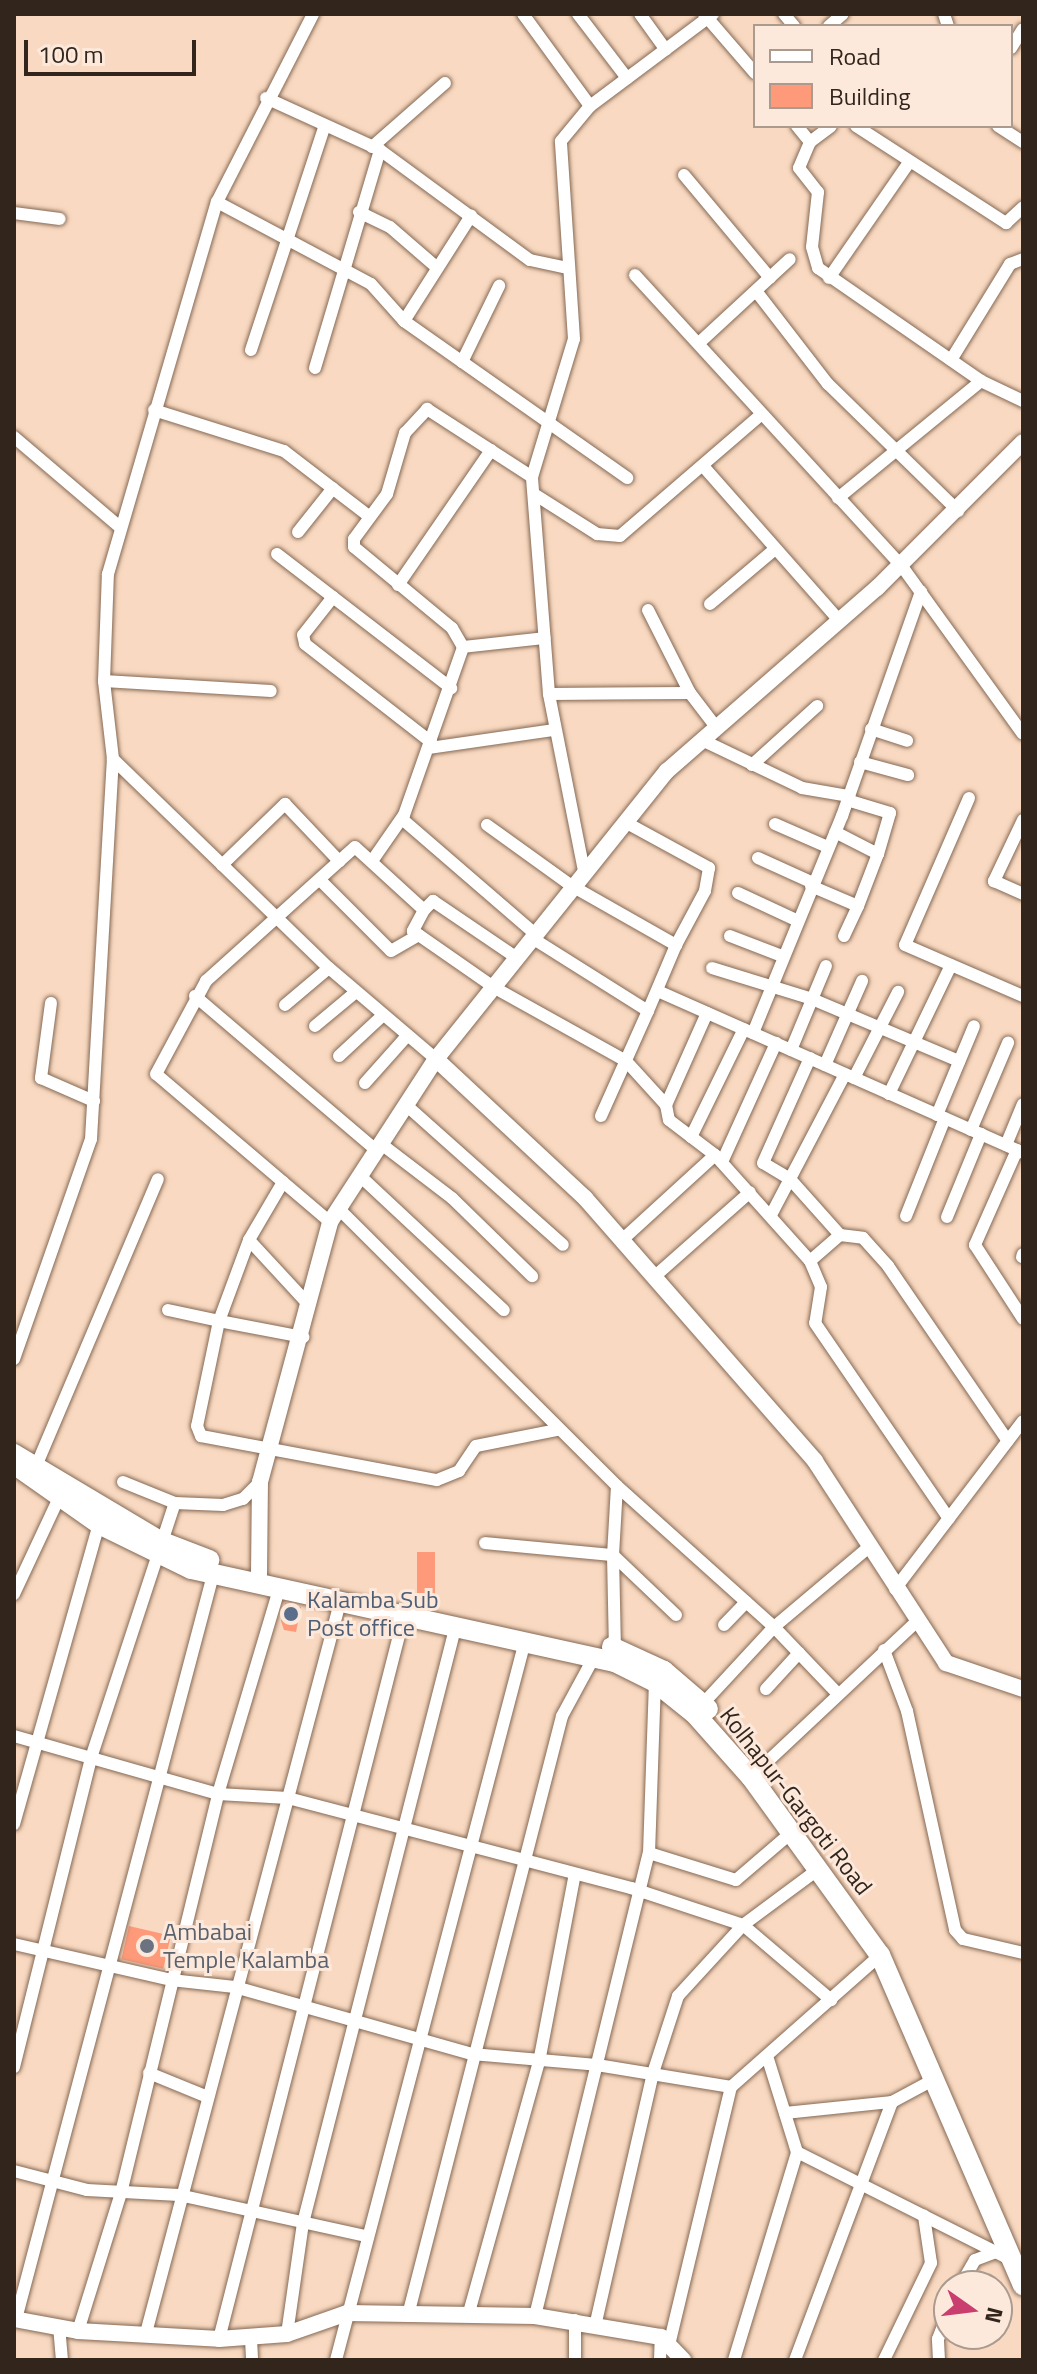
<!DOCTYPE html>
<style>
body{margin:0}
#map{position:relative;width:1037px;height:2374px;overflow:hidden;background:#f9d9c1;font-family:"Titillium Web",sans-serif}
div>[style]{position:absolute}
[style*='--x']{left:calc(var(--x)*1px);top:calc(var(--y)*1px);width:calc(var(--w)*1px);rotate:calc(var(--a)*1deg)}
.building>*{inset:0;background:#fe9a79;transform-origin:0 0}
.roads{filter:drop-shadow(0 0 2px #856954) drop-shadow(0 0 2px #856954)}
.minor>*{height:12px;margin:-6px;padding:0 6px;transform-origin:6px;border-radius:6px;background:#fff}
.tertiary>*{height:16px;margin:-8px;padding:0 8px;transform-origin:8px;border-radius:8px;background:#fff}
.primary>*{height:20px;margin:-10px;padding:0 10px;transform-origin:10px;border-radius:10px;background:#fff}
.dots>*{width:22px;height:22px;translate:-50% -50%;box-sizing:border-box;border:4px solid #fce9db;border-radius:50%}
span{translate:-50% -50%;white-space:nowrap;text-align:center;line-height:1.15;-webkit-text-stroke:6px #fce9db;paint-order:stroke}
.service-label{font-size:24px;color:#4e5e75}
.left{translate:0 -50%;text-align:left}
.street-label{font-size:24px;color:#31251c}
.worship-label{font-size:24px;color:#5b616d}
.frame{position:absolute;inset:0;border:16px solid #31251c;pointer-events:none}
.legend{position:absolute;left:753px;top:24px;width:260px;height:104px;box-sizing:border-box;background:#fce9db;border:2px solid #ab9b8f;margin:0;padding:10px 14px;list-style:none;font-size:24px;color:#31251c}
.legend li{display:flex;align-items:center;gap:16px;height:40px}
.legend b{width:40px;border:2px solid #ab9b8f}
.north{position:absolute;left:933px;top:2270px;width:80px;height:80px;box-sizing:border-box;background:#fce9db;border:2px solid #ab9b8f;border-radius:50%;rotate:104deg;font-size:22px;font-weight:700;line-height:32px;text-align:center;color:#31251c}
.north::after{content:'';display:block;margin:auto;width:28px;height:36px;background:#ca3e6f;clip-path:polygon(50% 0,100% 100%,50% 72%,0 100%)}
.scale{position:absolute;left:24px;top:40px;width:172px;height:36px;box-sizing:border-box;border:4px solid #31251c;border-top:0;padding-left:10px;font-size:24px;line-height:28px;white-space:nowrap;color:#31251c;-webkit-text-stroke:6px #fce9db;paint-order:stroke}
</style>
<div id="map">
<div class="building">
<div style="left:417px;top:1552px;width:18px;height:42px"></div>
<div style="clip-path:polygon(285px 1603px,301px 1607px,296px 1632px,284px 1630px,281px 1621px)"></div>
<div style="left:129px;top:1926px;width:43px;height:34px;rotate:13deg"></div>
</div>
<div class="roads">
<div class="minor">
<div style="--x:523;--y:14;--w:114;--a:53.9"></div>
<div style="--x:578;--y:14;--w:81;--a:52.6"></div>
<div style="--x:640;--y:14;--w:44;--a:54.2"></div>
<div style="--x:704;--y:14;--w:78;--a:49.2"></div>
<div style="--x:784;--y:14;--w:16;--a:50"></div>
<div style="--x:944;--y:14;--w:13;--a:72"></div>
<div style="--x:829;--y:26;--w:18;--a:-41"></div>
<div style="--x:1011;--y:48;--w:22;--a:-58"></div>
<div style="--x:266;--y:98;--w:125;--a:24.5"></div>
<div style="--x:380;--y:150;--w:186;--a:36.3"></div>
<div style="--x:530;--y:260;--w:39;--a:12"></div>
<div style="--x:797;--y:126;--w:21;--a:51"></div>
<div style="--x:810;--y:142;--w:28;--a:113"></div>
<div style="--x:799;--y:168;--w:31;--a:52"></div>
<div style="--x:818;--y:192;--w:55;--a:96.2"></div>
<div style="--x:812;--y:247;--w:22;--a:74"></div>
<div style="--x:818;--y:268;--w:198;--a:34.7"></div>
<div style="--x:981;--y:381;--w:47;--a:25.5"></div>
<div style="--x:856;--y:126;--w:179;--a:32.9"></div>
<div style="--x:1006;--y:223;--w:23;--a:-43"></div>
<div style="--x:998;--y:126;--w:30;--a:33"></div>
<div style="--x:810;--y:142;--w:26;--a:-37"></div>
<div style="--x:372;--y:147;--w:97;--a:-41.2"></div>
<div style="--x:684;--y:175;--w:134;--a:50.1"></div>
<div style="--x:217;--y:202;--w:174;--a:28"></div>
<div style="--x:371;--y:284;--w:50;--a:48.3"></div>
<div style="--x:404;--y:321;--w:273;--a:35.1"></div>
<div style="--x:359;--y:212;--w:34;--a:26"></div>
<div style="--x:390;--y:227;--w:60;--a:40.9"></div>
<div style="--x:14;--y:213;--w:46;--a:7.4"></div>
<div style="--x:635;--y:275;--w:394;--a:47.5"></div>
<div style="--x:901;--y:565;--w:208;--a:54.2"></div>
<div style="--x:829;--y:278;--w:139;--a:-55.3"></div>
<div style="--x:756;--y:291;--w:118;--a:52.3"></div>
<div style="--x:828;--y:384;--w:182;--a:44.3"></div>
<div style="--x:404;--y:321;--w:125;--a:-57.5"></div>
<div style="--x:700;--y:342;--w:122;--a:-42.7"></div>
<div style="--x:251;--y:350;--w:234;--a:-71.8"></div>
<div style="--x:951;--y:360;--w:113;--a:-58.4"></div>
<div style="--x:1010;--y:264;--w:14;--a:-21"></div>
<div style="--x:462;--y:362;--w:85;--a:-64"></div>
<div style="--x:315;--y:368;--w:227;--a:-73.4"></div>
<div style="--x:154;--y:410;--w:136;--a:17.5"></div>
<div style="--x:284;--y:451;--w:108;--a:37.5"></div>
<div style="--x:14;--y:437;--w:140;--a:40.4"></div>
<div style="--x:703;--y:466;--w:205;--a:48.6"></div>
<div style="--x:534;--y:494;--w:75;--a:32.4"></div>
<div style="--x:597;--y:534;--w:23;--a:5"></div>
<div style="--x:620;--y:536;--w:187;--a:-40.7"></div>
<div style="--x:838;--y:498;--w:185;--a:-39.3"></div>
<div style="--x:298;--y:532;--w:56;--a:-51.5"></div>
<div style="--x:277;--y:554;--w:220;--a:37.6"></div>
<div style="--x:398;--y:585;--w:164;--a:-55.4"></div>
<div style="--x:333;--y:597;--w:48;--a:128.3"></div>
<div style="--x:303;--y:635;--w:9;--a:77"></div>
<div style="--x:305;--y:644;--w:160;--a:37.9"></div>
<div style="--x:710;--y:604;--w:85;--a:-40.2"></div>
<div style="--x:648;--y:610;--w:93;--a:63.2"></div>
<div style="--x:690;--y:693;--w:43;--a:52.6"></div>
<div style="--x:463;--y:647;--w:82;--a:-6.3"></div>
<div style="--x:104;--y:681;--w:167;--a:3.4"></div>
<div style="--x:549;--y:694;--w:141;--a:-0.4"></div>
<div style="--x:871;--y:729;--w:38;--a:18"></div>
<div style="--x:702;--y:740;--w:111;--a:25.6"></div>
<div style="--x:802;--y:788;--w:48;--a:9.7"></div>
<div style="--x:429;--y:748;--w:126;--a:-8.2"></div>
<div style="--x:113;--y:759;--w:79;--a:-96.6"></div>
<div style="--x:104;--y:681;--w:107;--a:-87.9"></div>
<div style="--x:108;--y:574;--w:388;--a:-73.7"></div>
<div style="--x:217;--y:202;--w:211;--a:-62.9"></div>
<div style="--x:860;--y:762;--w:50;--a:15.2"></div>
<div style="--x:752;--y:765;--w:88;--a:-42.2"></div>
<div style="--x:969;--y:798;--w:160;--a:113.5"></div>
<div style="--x:905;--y:945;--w:129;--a:23.4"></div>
<div style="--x:847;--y:800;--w:45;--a:16.8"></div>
<div style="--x:890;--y:813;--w:43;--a:106.3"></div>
<div style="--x:402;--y:819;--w:176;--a:40.8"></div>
<div style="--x:1023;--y:820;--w:68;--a:115.4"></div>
<div style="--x:994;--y:881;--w:32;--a:24"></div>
<div style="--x:625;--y:822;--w:96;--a:28.7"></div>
<div style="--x:709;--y:868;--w:23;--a:100"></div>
<div style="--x:705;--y:891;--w:61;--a:118.2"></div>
<div style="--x:775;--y:824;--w:58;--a:23.5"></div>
<div style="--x:487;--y:825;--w:105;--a:35.7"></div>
<div style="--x:572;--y:886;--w:120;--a:29.6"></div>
<div style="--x:676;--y:945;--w:72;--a:113"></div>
<div style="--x:648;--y:1011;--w:137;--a:-147.8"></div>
<div style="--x:758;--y:858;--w:60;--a:24.4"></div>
<div style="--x:372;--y:861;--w:56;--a:-55.2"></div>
<div style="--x:404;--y:815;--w:178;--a:-70.6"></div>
<div style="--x:463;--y:647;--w:22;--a:-120"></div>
<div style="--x:452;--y:628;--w:127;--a:-140.4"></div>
<div style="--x:354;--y:547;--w:8;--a:-90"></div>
<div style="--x:354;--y:539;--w:56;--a:-53.7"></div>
<div style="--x:387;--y:494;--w:64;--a:-73.6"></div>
<div style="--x:405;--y:433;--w:33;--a:-47"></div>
<div style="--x:427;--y:409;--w:125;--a:32.9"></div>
<div style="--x:222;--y:865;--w:88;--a:-44.1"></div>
<div style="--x:285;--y:804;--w:79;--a:46.5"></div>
<div style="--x:584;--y:871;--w:180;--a:-101.2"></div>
<div style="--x:549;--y:694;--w:218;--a:-94.5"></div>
<div style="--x:532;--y:477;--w:144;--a:-73.1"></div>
<div style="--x:574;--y:339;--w:198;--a:-93.8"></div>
<div style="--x:561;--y:141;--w:45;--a:-50.4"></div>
<div style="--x:590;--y:106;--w:154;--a:-36.8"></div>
<div style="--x:320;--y:880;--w:100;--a:45"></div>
<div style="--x:391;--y:951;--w:32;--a:-30"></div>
<div style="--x:811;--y:886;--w:51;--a:23.1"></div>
<div style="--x:858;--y:906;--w:56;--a:-69"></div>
<div style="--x:878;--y:854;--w:48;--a:-152.9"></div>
<div style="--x:738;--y:893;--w:64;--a:25"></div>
<div style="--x:424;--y:910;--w:13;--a:-45"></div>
<div style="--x:433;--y:901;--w:102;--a:34.2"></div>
<div style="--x:730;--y:936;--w:56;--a:21"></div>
<div style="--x:844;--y:936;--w:33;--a:-65"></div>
<div style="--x:712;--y:968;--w:105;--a:17.2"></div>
<div style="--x:812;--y:999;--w:160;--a:22.9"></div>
<div style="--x:660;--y:992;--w:397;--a:23.9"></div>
<div style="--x:195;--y:996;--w:238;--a:40.4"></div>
<div style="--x:51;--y:1003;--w:76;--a:97.6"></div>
<div style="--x:41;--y:1078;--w:58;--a:23.5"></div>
<div style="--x:285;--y:1005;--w:57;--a:-40.1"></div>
<div style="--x:707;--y:1013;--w:101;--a:114"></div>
<div style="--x:666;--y:1105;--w:15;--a:79"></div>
<div style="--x:669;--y:1120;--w:58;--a:37.3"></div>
<div style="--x:715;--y:1155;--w:142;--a:48.1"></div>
<div style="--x:810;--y:1261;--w:40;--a:-41"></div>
<div style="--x:840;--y:1235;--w:75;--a:-131.8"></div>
<div style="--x:790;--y:1179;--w:31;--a:-149"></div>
<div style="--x:763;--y:1163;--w:115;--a:-65.9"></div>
<div style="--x:315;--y:1026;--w:53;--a:-39.7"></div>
<div style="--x:753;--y:1033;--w:235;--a:-67.7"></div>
<div style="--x:842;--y:816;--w:238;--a:-70.6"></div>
<div style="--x:791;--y:1050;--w:91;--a:-67.4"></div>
<div style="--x:339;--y:1056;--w:59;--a:-42.9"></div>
<div style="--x:825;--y:1065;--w:92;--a:-66.2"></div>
<div style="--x:854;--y:1078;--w:97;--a:-62.9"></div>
<div style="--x:365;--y:1083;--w:62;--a:-48.3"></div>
<div style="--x:889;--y:1094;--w:143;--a:-64.3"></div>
<div style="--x:406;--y:1105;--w:210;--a:41.7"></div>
<div style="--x:937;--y:1115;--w:96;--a:-67.4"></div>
<div style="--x:601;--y:1116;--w:115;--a:-65.9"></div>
<div style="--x:971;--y:1130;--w:95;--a:-67"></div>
<div style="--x:691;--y:1137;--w:120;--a:-63.9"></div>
<div style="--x:380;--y:1143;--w:91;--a:37.4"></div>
<div style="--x:452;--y:1198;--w:112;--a:44.3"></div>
<div style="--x:1006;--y:1145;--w:44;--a:-67.5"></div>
<div style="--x:1017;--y:1150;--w:104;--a:113.9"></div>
<div style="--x:975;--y:1245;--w:88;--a:57"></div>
<div style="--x:722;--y:1162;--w:131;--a:-65.6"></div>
<div style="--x:359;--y:1175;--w:198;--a:43"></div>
<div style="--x:283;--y:1182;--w:67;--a:120.4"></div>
<div style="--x:249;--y:1240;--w:86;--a:110.3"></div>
<div style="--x:219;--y:1321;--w:86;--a:10.8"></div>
<div style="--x:338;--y:1208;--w:394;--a:44.9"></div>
<div style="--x:617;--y:1486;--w:69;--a:93.3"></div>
<div style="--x:613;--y:1555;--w:87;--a:43.6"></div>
<div style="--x:771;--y:1215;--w:159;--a:-62.3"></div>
<div style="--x:906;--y:1216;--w:105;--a:-68.3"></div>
<div style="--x:947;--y:1217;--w:90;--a:-67.7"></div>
<div style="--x:330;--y:1222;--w:228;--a:-139.6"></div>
<div style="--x:156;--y:1074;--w:106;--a:-61.7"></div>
<div style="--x:206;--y:981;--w:200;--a:-42"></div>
<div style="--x:355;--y:847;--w:93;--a:42.4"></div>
<div style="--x:424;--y:910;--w:24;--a:118"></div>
<div style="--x:413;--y:931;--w:100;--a:34.8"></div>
<div style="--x:495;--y:988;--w:150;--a:29.1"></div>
<div style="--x:626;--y:1061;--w:59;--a:47.7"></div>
<div style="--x:840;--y:1235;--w:23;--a:7"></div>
<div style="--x:863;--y:1238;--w:38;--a:48"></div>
<div style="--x:888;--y:1266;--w:212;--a:55.6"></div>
<div style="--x:249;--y:1240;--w:87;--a:47.3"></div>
<div style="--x:622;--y:1240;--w:126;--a:-42.4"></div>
<div style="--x:1022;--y:1257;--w:3;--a:-72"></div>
<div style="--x:810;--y:1261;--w:28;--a:67"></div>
<div style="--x:821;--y:1287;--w:36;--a:99"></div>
<div style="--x:815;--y:1323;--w:237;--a:55.6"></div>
<div style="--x:654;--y:1277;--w:128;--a:-41.5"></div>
<div style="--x:168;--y:1310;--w:52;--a:12.2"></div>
<div style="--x:219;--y:1321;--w:107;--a:101.8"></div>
<div style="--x:197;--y:1426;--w:11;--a:68"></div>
<div style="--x:201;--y:1436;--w:240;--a:10.6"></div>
<div style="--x:437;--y:1480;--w:24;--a:-22"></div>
<div style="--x:459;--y:1471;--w:30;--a:-56"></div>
<div style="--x:476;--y:1446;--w:83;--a:-11.2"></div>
<div style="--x:14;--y:1359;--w:233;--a:-70.7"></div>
<div style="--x:91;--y:1139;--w:381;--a:-86.7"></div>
<div style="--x:113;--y:759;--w:301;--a:44.1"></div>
<div style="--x:329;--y:968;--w:140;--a:40.4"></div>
<div style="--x:34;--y:1471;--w:317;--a:-67"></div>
<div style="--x:123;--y:1482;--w:56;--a:22"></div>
<div style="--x:175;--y:1503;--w:48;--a:2.4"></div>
<div style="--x:223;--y:1505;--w:21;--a:-17"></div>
<div style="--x:243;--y:1499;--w:24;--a:-45"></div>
<div style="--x:617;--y:1486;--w:211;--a:41.9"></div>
<div style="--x:774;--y:1627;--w:124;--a:-40.1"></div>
<div style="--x:485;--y:1543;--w:129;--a:5.4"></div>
<div style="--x:613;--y:1555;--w:96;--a:88.8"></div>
<div style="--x:895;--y:1589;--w:211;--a:-52.7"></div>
<div style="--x:14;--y:1594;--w:106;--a:-64.9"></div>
<div style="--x:724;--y:1625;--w:32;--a:-46"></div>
<div style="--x:884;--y:1650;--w:65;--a:69.3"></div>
<div style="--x:907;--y:1711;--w:224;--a:77.6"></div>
<div style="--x:955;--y:1930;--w:12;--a:48"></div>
<div style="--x:963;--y:1939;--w:62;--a:13.1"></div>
<div style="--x:766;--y:1689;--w:49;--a:-47.5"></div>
<div style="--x:698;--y:1709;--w:112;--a:-47.2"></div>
<div style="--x:774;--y:1627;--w:93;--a:46.3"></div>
<div style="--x:14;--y:1736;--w:212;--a:15.9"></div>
<div style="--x:218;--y:1794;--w:70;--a:3.3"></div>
<div style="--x:288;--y:1798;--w:355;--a:14.7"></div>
<div style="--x:631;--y:1888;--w:118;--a:18.3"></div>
<div style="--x:743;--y:1925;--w:116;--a:40.4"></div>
<div style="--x:751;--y:1777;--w:226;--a:-43.2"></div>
<div style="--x:14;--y:1824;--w:312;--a:-74.2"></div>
<div style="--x:649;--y:1853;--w:91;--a:17.2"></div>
<div style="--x:736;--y:1880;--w:74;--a:-40.6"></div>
<div style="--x:14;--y:1944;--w:161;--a:12.9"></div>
<div style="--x:171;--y:1980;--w:64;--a:6.2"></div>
<div style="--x:235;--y:1987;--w:246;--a:15.8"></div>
<div style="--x:472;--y:2054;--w:125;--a:5"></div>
<div style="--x:597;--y:2065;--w:136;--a:9.3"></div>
<div style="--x:768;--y:2059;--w:97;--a:72.7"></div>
<div style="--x:797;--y:2152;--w:241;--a:26.7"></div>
<div style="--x:14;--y:2067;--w:318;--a:-76"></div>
<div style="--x:91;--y:1758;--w:268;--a:-71.8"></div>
<div style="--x:149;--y:2073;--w:61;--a:22.3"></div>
<div style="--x:785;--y:2113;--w:108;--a:-5.9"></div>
<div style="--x:14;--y:2171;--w:75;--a:14.6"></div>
<div style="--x:87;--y:2190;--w:92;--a:3.1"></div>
<div style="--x:179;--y:2195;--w:191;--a:12.4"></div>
<div style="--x:960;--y:2286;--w:30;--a:-60"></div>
<div style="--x:975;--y:2260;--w:22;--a:-21"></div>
<div style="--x:408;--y:2315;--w:618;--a:-75.58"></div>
<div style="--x:562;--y:1716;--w:67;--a:-61.5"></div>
<div style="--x:468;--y:2316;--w:264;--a:-74.4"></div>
<div style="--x:539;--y:2062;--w:191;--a:-79.2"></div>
<div style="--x:535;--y:2316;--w:477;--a:-76.2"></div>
<div style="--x:649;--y:1853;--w:171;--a:-88"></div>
<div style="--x:16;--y:2319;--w:770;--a:-75.17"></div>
<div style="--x:575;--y:2320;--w:40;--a:90"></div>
<div style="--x:596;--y:2322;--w:255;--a:-77.1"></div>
<div style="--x:653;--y:2073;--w:81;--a:-72"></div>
<div style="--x:678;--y:1996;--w:96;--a:-47.5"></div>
<div style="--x:743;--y:1925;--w:96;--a:-36.5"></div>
<div style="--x:59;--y:2326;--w:34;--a:85"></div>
<div style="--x:78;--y:2331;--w:145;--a:-72.7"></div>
<div style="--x:121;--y:2193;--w:411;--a:-76.3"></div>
<div style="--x:218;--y:1794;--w:210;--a:-73.4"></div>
<div style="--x:146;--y:2333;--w:752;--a:-75.13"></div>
<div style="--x:287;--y:2334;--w:112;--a:-81.8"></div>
<div style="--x:303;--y:2223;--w:613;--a:-75.65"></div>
<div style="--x:219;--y:2339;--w:742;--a:-75.65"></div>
<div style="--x:251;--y:2339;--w:21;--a:87"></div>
<div style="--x:669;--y:2345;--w:265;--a:-76.5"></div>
<div style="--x:731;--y:2087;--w:199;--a:-41.5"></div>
<div style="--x:336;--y:2360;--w:743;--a:-75.27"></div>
<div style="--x:660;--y:2360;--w:23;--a:-88"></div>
<div style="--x:734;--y:2360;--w:217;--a:-73.1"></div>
<div style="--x:795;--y:2360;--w:276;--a:-69.4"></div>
<div style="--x:892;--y:2102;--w:47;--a:-28.2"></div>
<div style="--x:884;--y:2360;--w:108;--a:-64.1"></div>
<div style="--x:931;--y:2263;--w:48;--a:-98.5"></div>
<div style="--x:939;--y:2360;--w:21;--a:-93"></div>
<div style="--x:938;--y:2339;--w:30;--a:-69"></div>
</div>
<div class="tertiary">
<div style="--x:436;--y:1059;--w:204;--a:43"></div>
<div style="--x:585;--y:1198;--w:349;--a:48.8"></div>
<div style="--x:815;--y:1461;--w:241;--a:57"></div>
<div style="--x:946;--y:1663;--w:81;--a:18.7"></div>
<div style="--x:259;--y:1575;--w:93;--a:-89.4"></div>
<div style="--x:260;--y:1482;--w:269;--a:-74.9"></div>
<div style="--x:330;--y:1222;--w:194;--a:-57"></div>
<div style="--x:436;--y:1059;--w:369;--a:-51.3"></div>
<div style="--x:667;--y:771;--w:279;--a:-41.1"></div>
<div style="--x:877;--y:588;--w:206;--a:-45"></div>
<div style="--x:14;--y:2319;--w:65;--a:10.6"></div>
<div style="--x:78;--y:2331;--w:141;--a:3.2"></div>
<div style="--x:219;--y:2339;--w:68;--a:-4.2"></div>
<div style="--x:287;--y:2334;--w:64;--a:-19.3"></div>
<div style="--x:347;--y:2313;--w:188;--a:0.9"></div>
<div style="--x:535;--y:2316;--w:128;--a:9.5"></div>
<div style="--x:661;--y:2337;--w:32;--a:46"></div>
</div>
<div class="primary">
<div style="--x:14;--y:1454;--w:170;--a:30.8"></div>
<div style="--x:160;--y:1541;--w:53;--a:21.2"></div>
<div style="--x:14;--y:1464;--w:104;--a:35.2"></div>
<div style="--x:99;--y:1524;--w:102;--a:26.1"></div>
<div style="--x:191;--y:1569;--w:434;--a:12.4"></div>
<div style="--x:615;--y:1662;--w:45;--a:26.6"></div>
<div style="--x:655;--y:1682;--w:51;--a:38.7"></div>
<div style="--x:695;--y:1714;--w:84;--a:48.4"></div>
<div style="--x:751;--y:1777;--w:220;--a:54.1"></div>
<div style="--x:880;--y:1955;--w:360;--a:66.6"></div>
<div style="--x:612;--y:1647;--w:57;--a:24.8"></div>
<div style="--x:664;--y:1671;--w:58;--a:40.8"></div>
</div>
</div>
<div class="dots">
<div style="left:291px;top:1614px;background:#5c6f8a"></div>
<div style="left:147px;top:1946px;background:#6b7280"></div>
</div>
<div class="service-label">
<span class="left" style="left:307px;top:1614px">Kalamba Sub<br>Post office</span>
</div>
<div class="street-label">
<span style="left:796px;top:1801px;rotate:52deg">Kolhapur-Gargoti Road</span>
</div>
<div class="worship-label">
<span class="left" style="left:163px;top:1946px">Ambabai<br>Temple Kalamba</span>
</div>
<div class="frame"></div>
<ul class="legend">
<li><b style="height:10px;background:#fff"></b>Road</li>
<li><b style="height:22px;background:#fe9a79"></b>Building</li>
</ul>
<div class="north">N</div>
<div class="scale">100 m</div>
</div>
